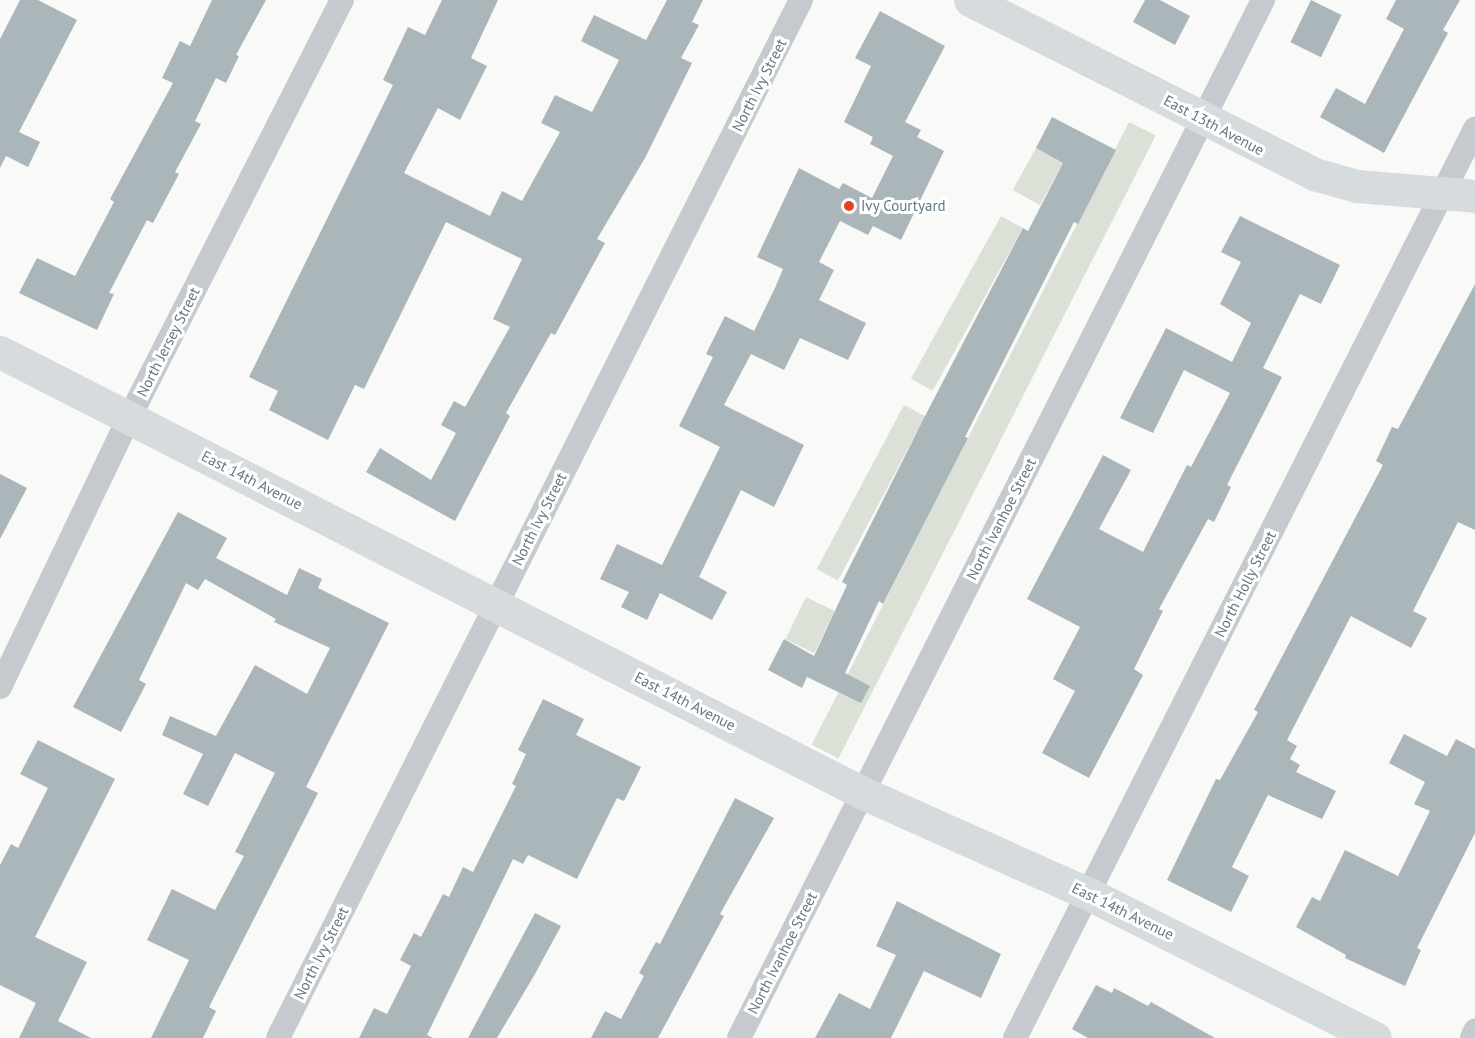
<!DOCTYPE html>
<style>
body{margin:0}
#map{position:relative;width:1475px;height:1038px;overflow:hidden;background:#f9f9f7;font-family:"PT Sans",sans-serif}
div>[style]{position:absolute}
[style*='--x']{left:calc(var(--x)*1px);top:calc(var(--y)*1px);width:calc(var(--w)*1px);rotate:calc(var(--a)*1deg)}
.green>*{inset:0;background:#dce1d7;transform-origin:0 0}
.building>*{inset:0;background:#abb6ba;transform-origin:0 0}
.street>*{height:24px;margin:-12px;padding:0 12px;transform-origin:12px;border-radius:12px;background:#c4cacd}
.secondary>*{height:33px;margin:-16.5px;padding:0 16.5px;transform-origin:16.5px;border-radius:16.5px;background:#d6dbde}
.dots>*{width:16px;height:16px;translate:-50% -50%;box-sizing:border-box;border:3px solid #fff;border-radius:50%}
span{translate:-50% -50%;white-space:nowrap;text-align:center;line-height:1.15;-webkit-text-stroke:6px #fff;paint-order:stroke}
.street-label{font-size:15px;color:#637983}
.poi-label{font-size:15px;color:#637983}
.left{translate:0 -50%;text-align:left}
</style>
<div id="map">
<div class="green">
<div style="left:1129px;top:122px;width:30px;height:699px;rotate:27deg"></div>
<div style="left:1036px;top:148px;width:31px;height:48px;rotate:29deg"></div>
<div style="left:1001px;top:216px;width:25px;height:186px;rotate:29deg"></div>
<div style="left:904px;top:405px;width:24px;height:186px;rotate:28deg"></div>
<div style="left:806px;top:597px;width:32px;height:47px;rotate:26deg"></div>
</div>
<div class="building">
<div style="clip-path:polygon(20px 0,38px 0,77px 20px,19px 132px,40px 142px,28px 167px,6px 156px,0 168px,0 39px)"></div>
<div style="clip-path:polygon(212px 0,266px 0,236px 55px,239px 56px,226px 83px,216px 78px,195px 121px,201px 124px,175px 172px,179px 174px,153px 223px,147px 220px,109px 293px,114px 294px,97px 330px,19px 293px,37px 258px,75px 276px,114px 202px,110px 199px,173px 83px,162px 78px,180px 41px,190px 46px)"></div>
<div style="clip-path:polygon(442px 0,498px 0,471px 58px,487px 66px,460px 120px,438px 108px,404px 173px,490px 216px,502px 191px,522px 201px,560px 132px,541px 123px,555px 95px,592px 112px,619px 60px,581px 41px,594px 15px,646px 40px,667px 0,703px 0,692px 22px,699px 25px,681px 58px,692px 63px,645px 158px,597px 239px,605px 243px,555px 335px,551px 333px,506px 413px,510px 416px,455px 521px,366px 472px,380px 448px,431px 480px,456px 433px,441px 425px,454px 401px,465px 407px,510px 327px,493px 319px,522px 259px,446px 222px,364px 389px,355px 385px,328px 440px,269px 410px,278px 391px,249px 377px,393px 85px,383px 80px,408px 27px,425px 35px)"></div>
<div style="clip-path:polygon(1145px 0,1160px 0,1190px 16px,1175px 45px,1133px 22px)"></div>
<div style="left:1311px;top:0;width:34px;height:47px;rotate:26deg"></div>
<div style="clip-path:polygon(1396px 0,1460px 0,1443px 30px,1448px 33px,1384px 153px,1320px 117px,1336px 88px,1365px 104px,1404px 29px,1386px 19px)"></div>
<div style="clip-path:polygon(880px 11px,945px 46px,905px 122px,921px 130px,917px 137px,944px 151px,901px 240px,873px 226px,868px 235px,840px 221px,819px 262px,834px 270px,819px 300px,866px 323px,848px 360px,800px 338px,784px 370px,751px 354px,724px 405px,804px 445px,774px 507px,741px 490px,699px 577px,727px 592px,712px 620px,660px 593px,647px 620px,621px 607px,629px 592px,600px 579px,617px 544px,662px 565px,720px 447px,679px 426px,713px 357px,706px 354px,725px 316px,754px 331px,775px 288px,783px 269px,757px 257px,799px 168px,839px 189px,843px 183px,872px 198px,893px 156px,870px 144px,873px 137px,844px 122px,871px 66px,855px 58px)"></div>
<div style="clip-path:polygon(1052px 117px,1116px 150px,1078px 224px,1074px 222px,965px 437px,968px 438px,883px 604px,879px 601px,845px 673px,870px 686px,861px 703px,807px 677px,802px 688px,768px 670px,784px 639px,814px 656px,847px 585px,842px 582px,925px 416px,1023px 228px,1028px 231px,1063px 163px,1036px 148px)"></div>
<div style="clip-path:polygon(1240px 216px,1340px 265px,1321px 304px,1300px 294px,1263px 368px,1282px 377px,1227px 485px,1231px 487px,1214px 522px,1208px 519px,1159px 609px,1163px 611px,1134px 669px,1143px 675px,1089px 778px,1042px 753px,1075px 691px,1053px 679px,1080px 627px,1027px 599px,1103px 455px,1131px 470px,1099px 529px,1143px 552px,1187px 465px,1191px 467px,1230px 393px,1184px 370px,1153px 433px,1120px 418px,1166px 328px,1232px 362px,1251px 323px,1220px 304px,1241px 262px,1221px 252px)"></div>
<div style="clip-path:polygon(1475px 284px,1475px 530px,1458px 522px,1413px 611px,1427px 618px,1411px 648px,1351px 616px,1287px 740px,1297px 746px,1290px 759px,1300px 765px,1296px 772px,1336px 791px,1322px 819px,1268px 795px,1232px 867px,1249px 876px,1231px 912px,1167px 880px,1216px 779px,1220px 780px,1258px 712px,1254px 710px,1383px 465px,1376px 461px,1392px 427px,1398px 429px)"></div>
<div style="clip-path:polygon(0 474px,27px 488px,0 539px)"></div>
<div style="clip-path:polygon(178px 512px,227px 538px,216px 558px,287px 595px,299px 568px,322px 579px,318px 588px,389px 623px,306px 787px,318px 793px,209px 1007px,216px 1011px,203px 1038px,151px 1038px,189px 960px,147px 940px,172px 889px,215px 910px,244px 856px,235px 852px,275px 773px,235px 753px,208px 806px,183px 794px,203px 754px,162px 735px,170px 716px,216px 736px,255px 665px,307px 694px,330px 648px,274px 622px,276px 619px,205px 579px,198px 590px,186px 583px,139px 680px,146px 684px,121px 732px,73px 707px)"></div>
<div style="clip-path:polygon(543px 699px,584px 719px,576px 735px,641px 767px,624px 801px,617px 798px,577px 879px,528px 855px,523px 864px,513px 859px,427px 1035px,433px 1038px,359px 1038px,374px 1008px,387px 1014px,411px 966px,400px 960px,414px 933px,421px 937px,443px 894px,449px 897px,463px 867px,473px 872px,516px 786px,512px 784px,526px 754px,518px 750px)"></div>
<div style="clip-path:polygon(1404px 734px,1447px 756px,1456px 739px,1475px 749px,1475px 833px,1417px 948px,1421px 950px,1405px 986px,1345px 958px,1346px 955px,1296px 927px,1312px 897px,1320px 901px,1345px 850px,1398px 876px,1430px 811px,1414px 804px,1425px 782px,1389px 763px)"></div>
<div style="clip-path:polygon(38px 740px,115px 779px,35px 937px,87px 962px,58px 1021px,91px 1038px,19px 1038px,36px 1003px,0 985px,0 865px,11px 844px,18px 848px,48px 788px,20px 774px)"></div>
<div style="clip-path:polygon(735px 798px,774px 818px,720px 914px,724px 916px,658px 1038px,591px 1038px,605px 1011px,621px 1019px,644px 976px,639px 973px,656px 942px,660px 944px)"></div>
<div style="clip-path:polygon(897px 901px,1001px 954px,981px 998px,924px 971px,891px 1038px,815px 1038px,839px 993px,870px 1009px,896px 955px,876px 946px)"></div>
<div style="clip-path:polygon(535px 913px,561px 926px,535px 974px,497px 1038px,468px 1038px)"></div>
<div style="clip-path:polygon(1096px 985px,1112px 993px,1114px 988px,1148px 1006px,1151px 1002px,1215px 1038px,1088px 1038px,1072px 1029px)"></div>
</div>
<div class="street">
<div style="--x:0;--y:687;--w:298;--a:-64.4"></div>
<div style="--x:129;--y:418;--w:469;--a:-63"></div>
<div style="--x:278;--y:1038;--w:1162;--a:-63.26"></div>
<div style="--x:739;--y:1038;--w:1163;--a:-63.21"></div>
<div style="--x:1015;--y:1038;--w:1019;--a:-63.16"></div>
<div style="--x:1472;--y:1038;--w:8;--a:-67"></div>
</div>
<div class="secondary">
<div style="--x:970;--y:0;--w:386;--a:26.8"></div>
<div style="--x:1314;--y:174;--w:45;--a:15.6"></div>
<div style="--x:1357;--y:186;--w:118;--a:4.8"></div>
<div style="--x:0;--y:352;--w:969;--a:27.07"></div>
<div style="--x:863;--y:793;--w:248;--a:24.1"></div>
<div style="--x:1089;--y:894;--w:320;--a:26.7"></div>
</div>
<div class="dots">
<div style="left:849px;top:206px;background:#e93e27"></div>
</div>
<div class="street-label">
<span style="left:759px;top:85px;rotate:-63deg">North Ivy Street</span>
<span style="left:1214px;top:125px;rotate:28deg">East 13th Avenue</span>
<span style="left:168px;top:342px;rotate:-63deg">North Jersey Street</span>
<span style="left:252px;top:480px;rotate:27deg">East 14th Avenue</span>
<span style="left:539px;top:519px;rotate:-63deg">North Ivy Street</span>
<span style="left:1001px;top:519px;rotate:-63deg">North Ivanhoe Street</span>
<span style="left:1245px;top:584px;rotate:-63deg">North Holly Street</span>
<span style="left:685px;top:701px;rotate:27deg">East 14th Avenue</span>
<span style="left:1123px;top:911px;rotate:26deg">East 14th Avenue</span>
<span style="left:321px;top:953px;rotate:-63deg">North Ivy Street</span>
<span style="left:782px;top:953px;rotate:-63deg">North Ivanhoe Street</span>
</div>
<div class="poi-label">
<span class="left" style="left:861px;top:206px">Ivy Courtyard</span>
</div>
</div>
